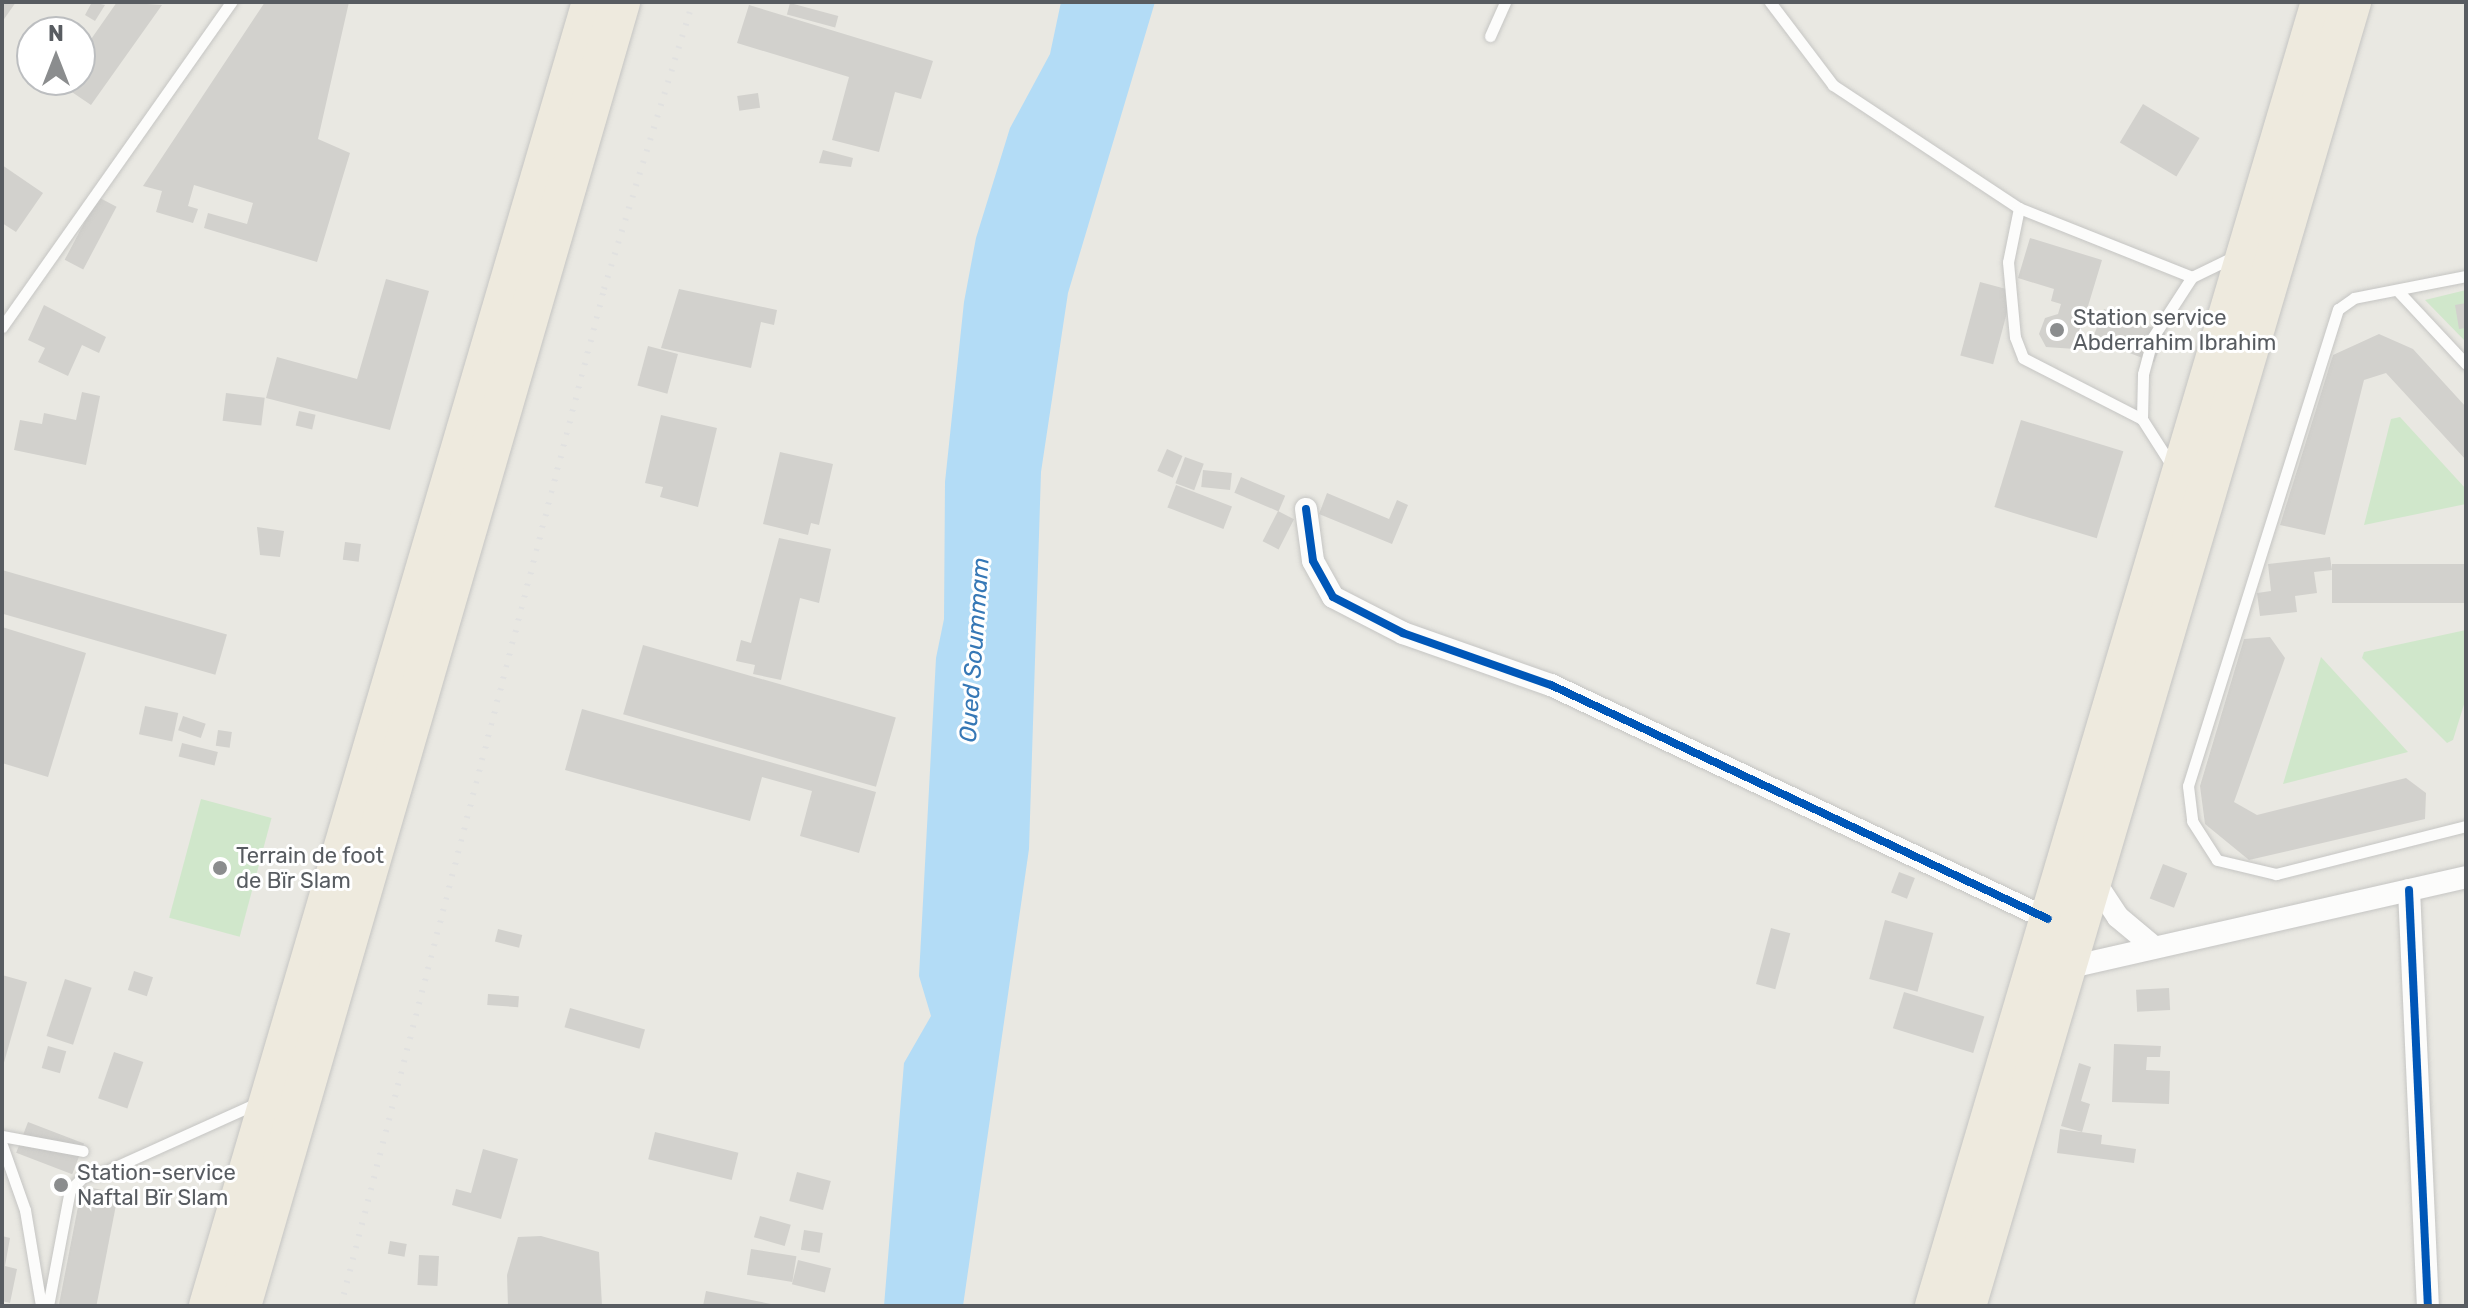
<!DOCTYPE html>
<meta charset="utf-8">
<style>
body{margin:0}
#map{position:relative;width:2468px;height:1308px;overflow:hidden;background:#e9e8e2;font-family:Rubik,sans-serif}
div>[style]{position:absolute}
[style*='--x']{left:calc(var(--x)*1px);top:calc(var(--y)*1px);width:calc(var(--w)*1px);rotate:calc(var(--a)*1deg)}
.green>*{inset:0;background:#d0e7cb;transform-origin:0 0}
.water>*{inset:0;background:#b3dcf6}
.building>*{inset:0;background:#d2d1cd;transform-origin:0 0}
.roads{filter:drop-shadow(0 0 2px #c5c5c3) drop-shadow(0 0 2px #c5c5c3)}
.lane>*{height:11px;margin:-5.5px;padding:0 5.5px;transform-origin:5.5px;border-radius:5.5px;background:#fcfcfb}
.street>*{height:22px;margin:-11px;padding:0 11px;transform-origin:11px;border-radius:11px;background:#fcfcfb}
.highway>*{height:40px;margin:-20px;padding:0 20px;transform-origin:20px;border-radius:20px;background:#eeeade}
.rail>*{height:6px;margin-top:-3px;transform-origin:0;background:repeating-linear-gradient(90deg,#e1e1e0 0 2px,transparent 0 12px)}
.cycleway>*{height:8px;margin:-4px;padding:0 4px;transform-origin:4px;border-radius:4px;background:#0057b8}
.dots>*{width:22px;height:22px;translate:-50% -50%;box-sizing:border-box;border:4px solid #fff;border-radius:50%}
span{translate:-50% -50%;white-space:nowrap;text-align:center;line-height:1.15;-webkit-text-stroke:6px #fff;paint-order:stroke}
.poi-label{font-size:22px;color:#585c61}
.left{translate:0 -50%;text-align:left}
.water-label{font-size:24px;color:#3678b6;font-style:italic}
.frame{position:absolute;inset:0;border:4px solid #585c61;pointer-events:none}
.north{position:absolute;left:16px;top:16px;width:80px;height:80px;box-sizing:border-box;background:#fff;border:2px solid #bcbec0;border-radius:50%;rotate:0deg;font-size:22px;font-weight:700;line-height:32px;text-align:center;color:#585c61}
.north::after{content:'';display:block;margin:auto;width:28px;height:36px;background:#8b8d8e;clip-path:polygon(50% 0,100% 100%,50% 72%,0 100%)}
</style>
<div id="map">
<div class="green">
<div style="clip-path:polygon(2466px 290px,2466px 342px,2425px 300px)"></div>
<div style="clip-path:polygon(2400px 417px,2466px 489px,2466px 504px,2364px 525px,2391px 419px)"></div>
<div style="clip-path:polygon(2466px 630px,2466px 698px,2453px 740px,2447px 743px,2362px 658px,2364px 652px)"></div>
<div style="clip-path:polygon(2321px 657px,2408px 752px,2283px 784px)"></div>
<div style="left:201px;top:799px;width:73px;height:123px;rotate:15deg"></div>
</div>
<div class="water">
<div style="clip-path:polygon(1061px 2px,1155px 2px,1068px 293px,1041px 472px,1029px 849px,963px 1306px,884px 1306px,904px 1063px,931px 1016px,919px 976px,936px 658px,944px 619px,945px 482px,964px 302px,976px 238px,1010px 128px,1050px 54px)"></div>
</div>
<div class="building">
<div style="clip-path:polygon(2px 2px,16px 2px,2px 22px)"></div>
<div style="clip-path:polygon(92px 2px,105px 5px,95px 21px,85px 15px)"></div>
<div style="clip-path:polygon(117px 2px,162px 5px,91px 105px,60px 84px,80px 80px,80px 55px)"></div>
<div style="clip-path:polygon(265px 2px,349px 2px,318px 139px,350px 153px,317px 262px,204px 228px,208px 213px,247px 224px,253px 203px,194px 185px,188px 206px,198px 209px,193px 223px,156px 212px,162px 191px,143px 186px)"></div>
<div style="left:790px;top:3px;width:50px;height:12px;rotate:15deg"></div>
<div style="clip-path:polygon(749px 5px,933px 61px,921px 99px,895px 92px,879px 152px,832px 140px,849px 77px,737px 43px)"></div>
<div style="left:758px;top:93px;width:15px;height:21px;rotate:82deg"></div>
<div style="left:2143px;top:104px;width:66px;height:45px;rotate:31deg"></div>
<div style="clip-path:polygon(823px 150px,853px 158px,851px 167px,819px 163px)"></div>
<div style="clip-path:polygon(2px 165px,43px 193px,16px 232px,2px 223px)"></div>
<div style="left:98px;top:197px;width:21px;height:71px;rotate:28deg"></div>
<div style="clip-path:polygon(2030px 238px,2102px 260px,2075px 349px,2046px 347px,2039px 334px,2045px 318px,2058px 314px,2061px 304px,2051px 301px,2054px 289px,2018px 278px)"></div>
<div style="clip-path:polygon(386px 279px,429px 291px,390px 430px,266px 398px,277px 357px,357px 379px)"></div>
<div style="left:1980px;top:282px;width:34px;height:76px;rotate:15deg"></div>
<div style="clip-path:polygon(679px 289px,777px 310px,774px 325px,761px 322px,751px 368px,661px 348px)"></div>
<div style="clip-path:polygon(2466px 303px,2466px 328px,2459px 329px,2455px 305px)"></div>
<div style="clip-path:polygon(44px 305px,106px 337px,99px 353px,82px 345px,68px 376px,38px 362px,45px 348px,28px 340px)"></div>
<div style="left:2104px;top:309px;width:66px;height:32px;rotate:21deg"></div>
<div style="clip-path:polygon(2379px 334px,2413px 349px,2466px 407px,2466px 460px,2386px 373px,2364px 380px,2325px 535px,2280px 525px,2333px 355px)"></div>
<div style="left:648px;top:346px;width:31px;height:41px;rotate:15deg"></div>
<div style="clip-path:polygon(82px 392px,100px 396px,86px 465px,14px 450px,20px 420px,42px 424px,44px 413px,76px 420px)"></div>
<div style="left:226px;top:393px;width:39px;height:28px;rotate:7deg"></div>
<div style="left:299px;top:411px;width:17px;height:15px;rotate:13deg"></div>
<div style="clip-path:polygon(661px 415px,717px 428px,698px 507px,660px 497px,663px 487px,645px 483px)"></div>
<div style="left:2021px;top:420px;width:107px;height:91px;rotate:17deg"></div>
<div style="left:1167px;top:449px;width:17px;height:24px;rotate:24deg"></div>
<div style="clip-path:polygon(780px 452px,833px 464px,819px 525px,811px 523px,808px 535px,763px 524px)"></div>
<div style="left:1185px;top:457px;width:20px;height:28px;rotate:20deg"></div>
<div style="left:1203px;top:470px;width:29px;height:17px;rotate:6deg"></div>
<div style="left:1241px;top:477px;width:48px;height:17px;rotate:23deg"></div>
<div style="left:1176px;top:485px;width:60px;height:24px;rotate:21deg"></div>
<div style="clip-path:polygon(1327px 493px,1389px 519px,1397px 500px,1408px 505px,1392px 544px,1319px 514px)"></div>
<div style="left:1278px;top:511px;width:18px;height:34px;rotate:27deg"></div>
<div style="clip-path:polygon(257px 527px,284px 531px,280px 557px,260px 555px)"></div>
<div style="clip-path:polygon(779px 538px,831px 549px,819px 603px,800px 598px,781px 680px,753px 674px,755px 665px,736px 661px,741px 640px,751px 643px)"></div>
<div style="left:345px;top:542px;width:16px;height:18px;rotate:7deg"></div>
<div style="clip-path:polygon(2330px 557px,2332px 570px,2314px 572px,2317px 593px,2295px 596px,2297px 612px,2260px 616px,2257px 593px,2271px 591px,2268px 564px)"></div>
<div style="left:2466px;top:564px;width:39px;height:134px;rotate:90deg"></div>
<div style="left:2px;top:570px;width:234px;height:42px;rotate:16deg"></div>
<div style="clip-path:polygon(2px 627px,86px 653px,48px 777px,2px 763px)"></div>
<div style="clip-path:polygon(2270px 637px,2285px 658px,2234px 802px,2257px 815px,2406px 778px,2426px 793px,2425px 819px,2249px 860px,2205px 824px,2200px 786px,2244px 639px)"></div>
<div style="left:643px;top:645px;width:263px;height:72px;rotate:16deg"></div>
<div style="left:145px;top:706px;width:34px;height:29px;rotate:12deg"></div>
<div style="clip-path:polygon(582px 709px,876px 792px,859px 853px,800px 836px,812px 791px,762px 777px,750px 821px,565px 770px)"></div>
<div style="left:183px;top:716px;width:24px;height:15px;rotate:19deg"></div>
<div style="left:218px;top:730px;width:14px;height:16px;rotate:8deg"></div>
<div style="left:182px;top:743px;width:37px;height:14px;rotate:14deg"></div>
<div style="left:2163px;top:864px;width:26px;height:37px;rotate:21deg"></div>
<div style="left:1899px;top:872px;width:17px;height:22px;rotate:21deg"></div>
<div style="left:1885px;top:920px;width:50px;height:61px;rotate:15deg"></div>
<div style="left:1771px;top:928px;width:20px;height:58px;rotate:15deg"></div>
<div style="left:498px;top:929px;width:25px;height:13px;rotate:14deg"></div>
<div style="left:134px;top:971px;width:20px;height:20px;rotate:18deg"></div>
<div style="clip-path:polygon(2px 975px,27px 982px,3px 1066px,2px 1065px)"></div>
<div style="left:65px;top:979px;width:28px;height:60px;rotate:18deg"></div>
<div style="left:2169px;top:988px;width:22px;height:33px;rotate:87deg"></div>
<div style="left:1904px;top:992px;width:84px;height:38px;rotate:17deg"></div>
<div style="left:488px;top:994px;width:31px;height:11px;rotate:4deg"></div>
<div style="left:570px;top:1008px;width:78px;height:20px;rotate:16deg"></div>
<div style="clip-path:polygon(2114px 1044px,2161px 1046px,2160px 1057px,2147px 1057px,2146px 1070px,2170px 1071px,2169px 1104px,2112px 1102px)"></div>
<div style="left:48px;top:1046px;width:19px;height:23px;rotate:16deg"></div>
<div style="left:114px;top:1052px;width:31px;height:49px;rotate:19deg"></div>
<div style="clip-path:polygon(2079px 1063px,2091px 1067px,2081px 1101px,2090px 1104px,2082px 1132px,2061px 1126px)"></div>
<div style="left:28px;top:1122px;width:60px;height:33px;rotate:21deg"></div>
<div style="clip-path:polygon(2060px 1129px,2102px 1135px,2101px 1144px,2136px 1149px,2134px 1163px,2057px 1153px)"></div>
<div style="left:655px;top:1132px;width:86px;height:28px;rotate:14deg"></div>
<div style="clip-path:polygon(483px 1149px,518px 1159px,501px 1219px,452px 1205px,456px 1189px,471px 1193px)"></div>
<div style="left:797px;top:1172px;width:35px;height:30px;rotate:15deg"></div>
<div style="left:82px;top:1186px;width:37px;height:122px;rotate:11deg"></div>
<div style="left:760px;top:1216px;width:32px;height:22px;rotate:16deg"></div>
<div style="left:804px;top:1230px;width:19px;height:20px;rotate:9deg"></div>
<div style="clip-path:polygon(2px 1236px,10px 1238px,5px 1266px,17px 1269px,10px 1303px,2px 1301px)"></div>
<div style="clip-path:polygon(541px 1236px,599px 1252px,602px 1306px,508px 1306px,507px 1275px,518px 1237px)"></div>
<div style="left:390px;top:1241px;width:17px;height:13px;rotate:10deg"></div>
<div style="left:751px;top:1249px;width:46px;height:26px;rotate:9deg"></div>
<div style="left:419px;top:1255px;width:20px;height:30px;rotate:3deg"></div>
<div style="left:798px;top:1260px;width:34px;height:25px;rotate:14deg"></div>
<div style="clip-path:polygon(706px 1291px,776px 1305px,776px 1306px,703px 1306px)"></div>
</div>
<div class="roads">
<div class="lane">
<div style="--x:1770;--y:2;--w:104;--a:52.8"></div>
<div style="--x:1833;--y:85;--w:223;--a:33.5"></div>
<div style="--x:2019;--y:208;--w:186;--a:21.7"></div>
<div style="--x:1490;--y:36;--w:37;--a:-66"></div>
<div style="--x:2019;--y:208;--w:55;--a:101.5"></div>
<div style="--x:2008;--y:262;--w:75;--a:84.7"></div>
<div style="--x:2015;--y:337;--w:22;--a:69"></div>
<div style="--x:2023;--y:358;--w:134;--a:27.1"></div>
<div style="--x:2466;--y:276;--w:114;--a:168.9"></div>
<div style="--x:2354;--y:298;--w:19;--a:145"></div>
<div style="--x:2338;--y:309;--w:500;--a:107.46"></div>
<div style="--x:2188;--y:786;--w:35;--a:83"></div>
<div style="--x:2192;--y:821;--w:46;--a:57.3"></div>
<div style="--x:2217;--y:860;--w:61;--a:13.3"></div>
<div style="--x:2276;--y:874;--w:196;--a:-14.2"></div>
<div style="--x:2397;--y:290;--w:101;--a:47"></div>
<div style="--x:2;--y:327;--w:398;--a:-54.8"></div>
<div style="--x:2172;--y:466;--w:56;--a:-122.6"></div>
<div style="--x:2142;--y:419;--w:45;--a:-88.7"></div>
<div style="--x:2143;--y:374;--w:38;--a:-75"></div>
<div style="--x:2153;--y:337;--w:72;--a:-57"></div>
<div style="--x:2192;--y:277;--w:48;--a:-26"></div>
<div style="--x:2;--y:1136;--w:82;--a:10.5"></div>
<div style="--x:2;--y:1145;--w:69;--a:70.5"></div>
<div style="--x:25;--y:1210;--w:97;--a:80.5"></div>
<div style="--x:48;--y:1306;--w:118;--a:-79.3"></div>
<div style="--x:70;--y:1190;--w:21;--a:-45"></div>
<div style="--x:85;--y:1175;--w:17;--a:-7"></div>
<div style="--x:102;--y:1173;--w:172;--a:-24.3"></div>
</div>
<div class="street">
<div style="--x:1306;--y:509;--w:52;--a:82.3"></div>
<div style="--x:1313;--y:561;--w:41;--a:60.9"></div>
<div style="--x:1333;--y:597;--w:79;--a:27.2"></div>
<div style="--x:1403;--y:633;--w:157;--a:19.4"></div>
<div style="--x:1551;--y:685;--w:549;--a:25.21"></div>
<div style="--x:2093;--y:879;--w:45;--a:56.7"></div>
<div style="--x:2118;--y:917;--w:47;--a:39.8"></div>
<div style="--x:2409;--y:890;--w:416;--a:87.4"></div>
<div style="--x:2066;--y:968;--w:410;--a:-12.8"></div>
</div>
<div class="highway">
<div style="--x:209;--y:1306;--w:1359;--a:-73.63"></div>
<div style="--x:241;--y:1306;--w:1358;--a:-73.79"></div>
<div style="--x:1935;--y:1306;--w:1360;--a:-73.51"></div>
<div style="--x:1966;--y:1306;--w:1360;--a:-73.55"></div>
</div>
</div>
<div class="rail">
<div style="--x:341;--y:1306;--w:1050;--a:-75.5"></div>
<div style="--x:604;--y:289;--w:300;--a:-72.8"></div>
</div>
<div class="cycleway">
<div style="--x:1306;--y:509;--w:52;--a:82.3"></div>
<div style="--x:1313;--y:561;--w:41;--a:60.9"></div>
<div style="--x:1333;--y:597;--w:79;--a:27.2"></div>
<div style="--x:1403;--y:633;--w:157;--a:19.4"></div>
<div style="--x:1551;--y:685;--w:549;--a:25.21"></div>
<div style="--x:2409;--y:890;--w:416;--a:87.4"></div>
</div>
<div class="dots">
<div style="left:2057px;top:330px;background:#8b8d8e"></div>
<div style="left:220px;top:868px;background:#8b8d8e"></div>
<div style="left:61px;top:1185px;background:#8b8d8e"></div>
</div>
<div class="poi-label">
<span class="left" style="left:2073px;top:330px">Station service<br>Abderrahim Ibrahim</span>
<span class="left" style="left:236px;top:868px">Terrain de foot<br>de Bïr Slam</span>
<span class="left" style="left:77px;top:1185px">Station-service<br>Naftal Bïr Slam</span>
</div>
<div class="water-label">
<span style="left:975px;top:650px;rotate:-86deg">Oued Soummam</span>
</div>
<div class="frame"></div>
<div class="north">N</div>
</div>
